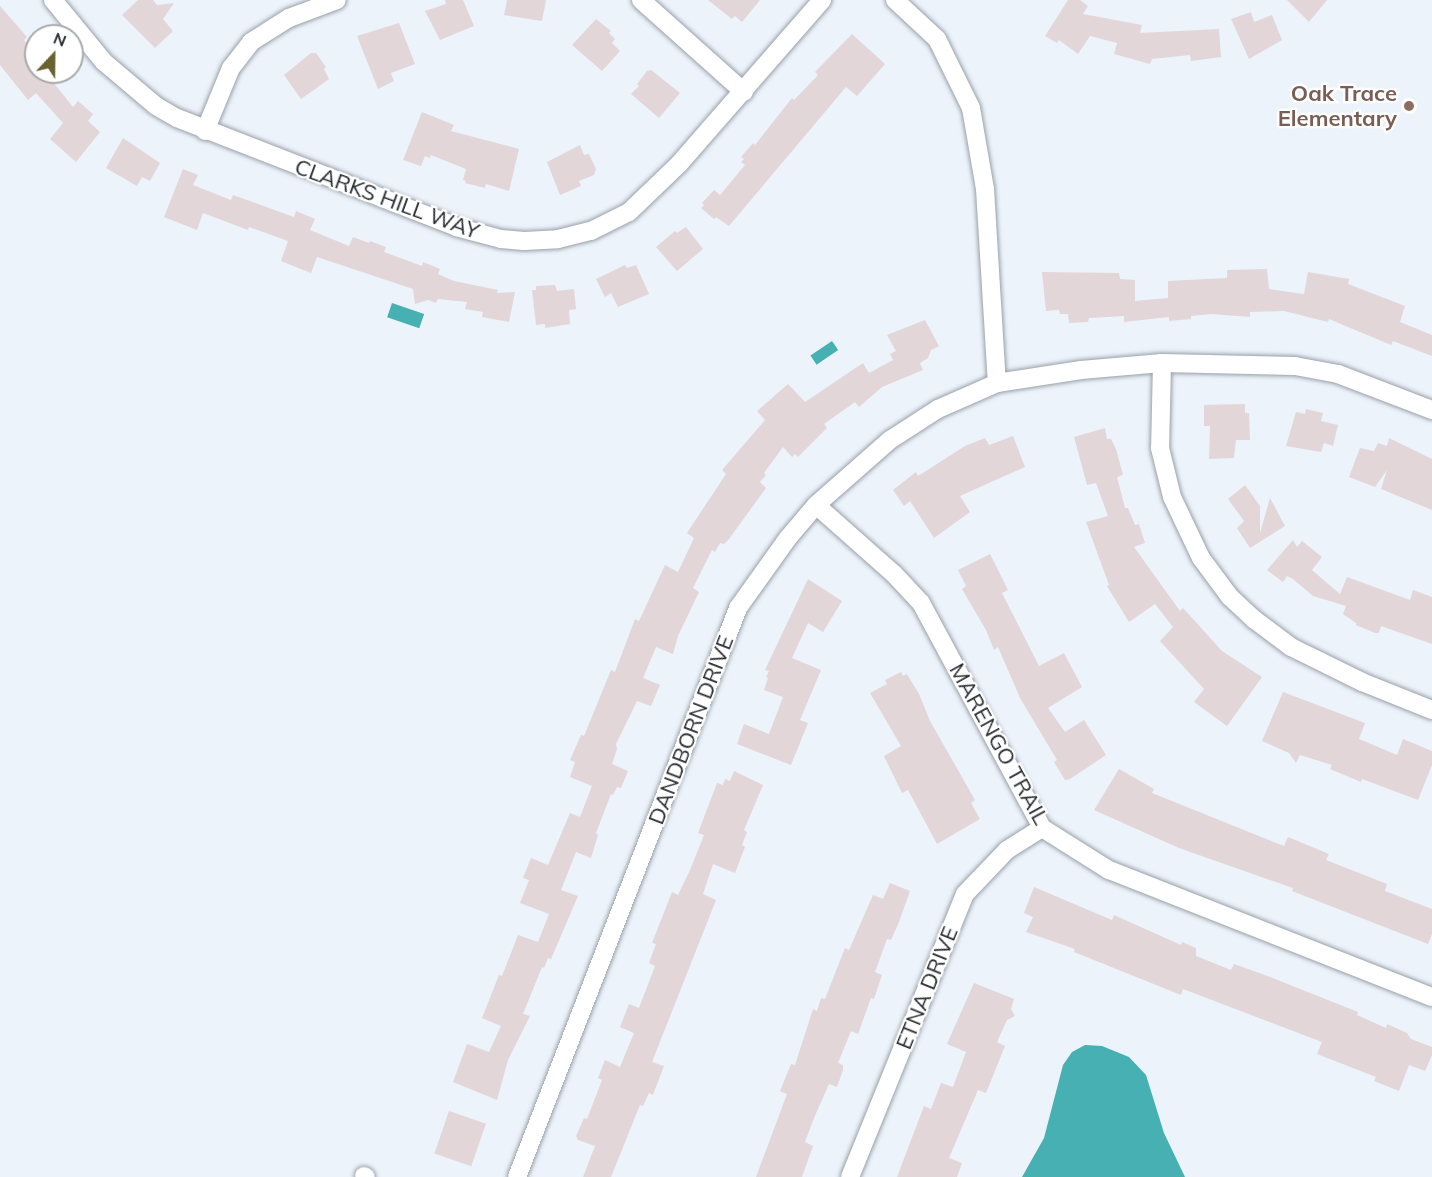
<!DOCTYPE html>
<style>
body{margin:0}
#map{position:relative;width:1432px;height:1177px;overflow:hidden;background:#ecf3fb;font-family:Mulish,sans-serif}
div>[style]{position:absolute}
[style*='--x']{left:calc(var(--x)*1px);top:calc(var(--y)*1px);width:calc(var(--w)*1px);rotate:calc(var(--a)*1deg)}
.water>*{inset:0;background:#46b0b3;transform-origin:0 0}
.building>*{inset:0;background:#e2d6d9;transform-origin:0 0}
.roads{filter:drop-shadow(0 0 2px #9aa0a8) drop-shadow(0 0 2px #9aa0a8)}
.street>*{height:18px;margin:-9px;padding:0 9px;transform-origin:9px;border-radius:9px;background:#fff}
.dots>*{width:16px;height:16px;translate:-50% -50%;box-sizing:border-box;border:3px solid #fff;border-radius:50%}
span{translate:-50% -50%;white-space:nowrap;text-align:center;line-height:1.15;-webkit-text-stroke:4.5px #fff;paint-order:stroke}
.education-label{font-size:22px;color:#785e54;font-weight:700}
.right{translate:-100% -50%;text-align:right}
.street-label{font-size:22px;color:#282b2e}
.north{position:absolute;left:24px;top:24px;width:60px;height:60px;box-sizing:border-box;background:#fff;border:2px solid #a9aaab;border-radius:50%;rotate:22deg;font-size:16px;font-weight:700;line-height:24px;text-align:center;color:#282b2e}
.north::after{content:'';display:block;margin:auto;width:21px;height:27px;background:#67622f;clip-path:polygon(50% 0,100% 100%,50% 72%,0 100%)}
</style>
<div id="map">
<div class="water">
<div style="left:392px;top:303px;width:34px;height:15px;rotate:19deg"></div>
<div style="left:832px;top:341px;width:11px;height:26px;rotate:56deg"></div>
<div style="clip-path:polygon(1085px 1045px,1102px 1046px,1129px 1057px,1146px 1075px,1164px 1133px,1185px 1177px,1022px 1177px,1044px 1138px,1063px 1065px,1072px 1052px)"></div>
</div>
<div class="building">
<div style="clip-path:polygon(138px 0,153px 0,157px 5px,174px 3px,163px 19px,173px 31px,155px 48px,122px 15px)"></div>
<div style="clip-path:polygon(445px 0,463px 0,474px 26px,440px 40px,425px 11px,446px 4px)"></div>
<div style="clip-path:polygon(507px 0,546px 0,542px 21px,504px 15px)"></div>
<div style="clip-path:polygon(708px 0,760px 0,742px 22px,735px 16px,732px 19px)"></div>
<div style="clip-path:polygon(1068px 0,1080px 0,1088px 6px,1083px 14px,1142px 25px,1140px 33px,1219px 29px,1221px 57px,1191px 61px,1190px 55px,1152px 59px,1150px 64px,1114px 54px,1117px 43px,1090px 36px,1078px 54px,1059px 40px,1057px 43px,1045px 36px)"></div>
<div style="clip-path:polygon(1287px 0,1327px 0,1309px 22px)"></div>
<div style="clip-path:polygon(0 6px,27px 37px,24px 40px,36px 55px,36px 72px,45px 72px,73px 107px,78px 101px,93px 114px,88px 121px,100px 132px,76px 162px,50px 139px,63px 123px,36px 93px,28px 100px,0 65px)"></div>
<div style="clip-path:polygon(1251px 12px,1254px 22px,1272px 15px,1282px 40px,1249px 59px,1231px 19px)"></div>
<div style="clip-path:polygon(596px 19px,611px 31px,609px 33px,615px 39px,612px 43px,620px 51px,602px 71px,572px 45px)"></div>
<div style="clip-path:polygon(399px 23px,415px 64px,391px 73px,394px 81px,378px 89px,357px 36px)"></div>
<div style="clip-path:polygon(852px 34px,885px 64px,857px 96px,846px 87px,729px 226px,716px 217px,714px 219px,701px 208px,704px 205px,702px 203px,714px 190px,720px 195px,745px 165px,741px 162px,744px 159px,741px 157px,753px 143px,755px 145px,792px 98px,794px 100px,818px 75px,815px 72px)"></div>
<div style="clip-path:polygon(311px 53px,316px 53px,326px 67px,324px 69px,329px 79px,301px 99px,284px 75px)"></div>
<div style="clip-path:polygon(651px 70px,680px 93px,659px 118px,631px 94px,639px 86px,637px 84px,647px 71px)"></div>
<div style="clip-path:polygon(422px 112px,454px 125px,451px 131px,519px 149px,509px 191px,486px 184px,485px 188px,465px 183px,466px 181px,463px 180px,466px 169px,431px 155px,430px 158px,425px 156px,421px 166px,403px 160px)"></div>
<div style="clip-path:polygon(123px 138px,160px 163px,150px 181px,142px 177px,137px 186px,106px 168px)"></div>
<div style="clip-path:polygon(580px 145px,584px 155px,589px 154px,596px 169px,594px 175px,579px 181px,581px 186px,560px 195px,547px 162px)"></div>
<div style="clip-path:polygon(183px 169px,198px 175px,193px 185px,231px 200px,233px 195px,294px 217px,296px 211px,315px 219px,310px 230px,349px 246px,353px 237px,369px 243px,370px 241px,386px 247px,384px 252px,422px 266px,423px 262px,440px 269px,438px 274px,454px 281px,498px 290px,497px 293px,515px 292px,509px 322px,482px 317px,483px 312px,465px 309px,467px 302px,438px 299px,436px 303px,428px 300px,415px 304px,413px 289px,317px 257px,311px 273px,281px 261px,288px 241px,249px 227px,248px 230px,203px 213px,197px 230px,164px 217px)"></div>
<div style="clip-path:polygon(686px 227px,703px 249px,677px 271px,656px 247px,675px 231px,677px 233px)"></div>
<div style="clip-path:polygon(625px 265px,627px 268px,636px 265px,649px 294px,618px 307px,611px 293px,605px 297px,596px 279px)"></div>
<div style="clip-path:polygon(1267px 269px,1269px 289px,1304px 294px,1308px 272px,1349px 279px,1348px 284px,1405px 306px,1400px 322px,1432px 335px,1432px 356px,1393px 341px,1391px 345px,1329px 319px,1328px 322px,1284px 311px,1250px 312px,1250px 317px,1211px 314px,1191px 316px,1191px 319px,1169px 321px,1169px 317px,1124px 322px,1124px 316px,1089px 318px,1088px 322px,1069px 323px,1068px 314px,1060px 314px,1059px 310px,1046px 311px,1042px 272px,1119px 273px,1120px 279px,1135px 280px,1135px 301px,1168px 298px,1168px 281px,1227px 278px,1227px 270px)"></div>
<div style="clip-path:polygon(555px 285px,557px 291px,574px 289px,576px 309px,569px 310px,570px 324px,545px 328px,545px 324px,536px 325px,532px 290px,536px 290px,536px 286px)"></div>
<div style="clip-path:polygon(925px 320px,939px 346px,931px 350px,928px 358px,920px 363px,923px 370px,882px 387px,859px 407px,855px 402px,824px 424px,827px 428px,798px 457px,795px 454px,792px 457px,783px 447px,764px 473px,766px 475px,760px 482px,766px 488px,729px 539px,724px 544px,720px 543px,715px 552px,712px 550px,693px 588px,699px 592px,678px 636px,673px 654px,656px 647px,643px 678px,660px 685px,651px 706px,637px 701px,616px 744px,617px 749px,612px 764px,628px 771px,621px 788px,617px 787px,613px 795px,611px 794px,596px 833px,598px 835px,591px 858px,576px 852px,561px 890px,578px 896px,551px 959px,548px 958px,544px 968px,542px 967px,523px 1014px,530px 1016px,508px 1060px,497px 1100px,453px 1082px,467px 1044px,489px 1052px,501px 1026px,482px 1018px,499px 975px,502px 976px,518px 935px,538px 942px,549px 914px,520px 903px,529px 880px,523px 878px,531px 858px,548px 865px,570px 813px,580px 817px,592px 786px,570px 777px,575px 762px,570px 760px,581px 735px,584px 736px,611px 670px,615px 672px,635px 619px,639px 621px,665px 565px,678px 572px,694px 538px,687px 533px,726px 474px,722px 470px,765px 420px,757px 411px,788px 384px,805px 402px,863px 363px,869px 373px,893px 360px,890px 354px,896px 351px,887px 335px)"></div>
<div style="clip-path:polygon(1245px 404px,1245px 413px,1249px 413px,1250px 440px,1236px 440px,1234px 458px,1209px 459px,1210px 426px,1204px 426px,1204px 405px)"></div>
<div style="clip-path:polygon(1306px 409px,1323px 413px,1321px 421px,1338px 425px,1333px 446px,1324px 443px,1321px 452px,1286px 446px,1296px 412px,1305px 414px)"></div>
<div style="clip-path:polygon(1105px 428px,1107px 439px,1111px 439px,1116px 449px,1123px 475px,1117px 477px,1125px 508px,1128px 508px,1135px 525px,1139px 524px,1145px 543px,1134px 547px,1180px 611px,1183px 608px,1222px 651px,1262px 677px,1227px 726px,1194px 702px,1204px 689px,1160px 641px,1173px 627px,1155px 604px,1129px 622px,1107px 586px,1109px 585px,1086px 522px,1108px 516px,1096px 483px,1087px 485px,1074px 437px)"></div>
<div style="clip-path:polygon(1013px 436px,1025px 467px,960px 496px,970px 512px,934px 538px,910px 501px,904px 506px,893px 490px,916px 472px,918px 476px,965px 446px,985px 438px,989px 445px)"></div>
<div style="clip-path:polygon(1389px 438px,1432px 459px,1432px 510px,1381px 489px,1387px 470px,1375px 487px,1349px 477px,1360px 448px,1374px 451px,1378px 443px,1387px 446px)"></div>
<div style="clip-path:polygon(1245px 485px,1260px 506px,1260px 533px,1270px 498px,1285px 526px,1250px 548px,1237px 528px,1244px 521px,1228px 499px)"></div>
<div style="clip-path:polygon(1293px 540px,1297px 547px,1302px 541px,1322px 557px,1312px 570px,1340px 594px,1347px 577px,1410px 600px,1413px 590px,1432px 597px,1432px 644px,1381px 626px,1379px 633px,1375px 633px,1356px 625px,1356px 623px,1343px 614px,1346px 606px,1313px 596px,1293px 579px,1287px 576px,1283px 582px,1267px 570px)"></div>
<div style="clip-path:polygon(990px 554px,1008px 590px,1002px 593px,1039px 666px,1064px 653px,1082px 687px,1048px 708px,1065px 732px,1084px 720px,1106px 755px,1070px 779px,1065px 780px,1054px 762px,1057px 760px,1020px 698px,998px 647px,994px 650px,986px 630px,962px 589px,966px 586px,958px 570px)"></div>
<div style="clip-path:polygon(808px 579px,842px 601px,823px 632px,808px 623px,792px 658px,821px 670px,800px 720px,808px 723px,791px 765px,737px 744px,744px 724px,769px 734px,783px 697px,764px 690px,768px 678px,766px 677px,769px 671px,765px 670px)"></div>
<div style="clip-path:polygon(901px 672px,903px 676px,907px 674px,919px 694px,930px 721px,975px 800px,971px 803px,980px 819px,937px 844px,908px 790px,902px 793px,884px 756px,901px 746px,870px 693px,887px 684px,885px 680px)"></div>
<div style="clip-path:polygon(1283px 692px,1365px 723px,1359px 739px,1397px 755px,1403px 739px,1432px 751px,1432px 765px,1418px 800px,1362px 779px,1361px 782px,1330px 769px,1332px 765px,1300px 755px,1296px 763px,1289px 753px,1262px 741px)"></div>
<div style="clip-path:polygon(1119px 769px,1154px 789px,1152px 793px,1284px 846px,1288px 837px,1329px 854px,1326px 860px,1387px 884px,1385px 891px,1432px 909px,1432px 934px,1428px 944px,1292px 891px,1293px 888px,1179px 848px,1094px 810px)"></div>
<div style="clip-path:polygon(734px 771px,763px 785px,744px 830px,747px 832px,742px 845px,745px 847px,735px 873px,713px 864px,703px 894px,716px 900px,652px 1062px,664px 1066px,653px 1095px,649px 1093px,643px 1106px,640px 1105px,611px 1177px,583px 1177px,595px 1146px,578px 1140px,576px 1136px,584px 1118px,587px 1119px,602px 1080px,598px 1078px,605px 1060px,620px 1067px,634px 1033px,620px 1027px,629px 1004px,639px 1008px,655px 966px,649px 963px,656px 944px,652px 943px,672px 892px,678px 895px,690px 870px,704px 835px,698px 833px,717px 783px,723px 785px,725px 779px,730px 781px)"></div>
<div style="clip-path:polygon(890px 883px,910px 891px,899px 922px,891px 940px,887px 939px,875px 972px,882px 975px,874px 999px,871px 998px,858px 1034px,851px 1031px,838px 1063px,843px 1065px,843px 1070px,837px 1087px,829px 1084px,814px 1118px,805px 1142px,813px 1146px,802px 1177px,756px 1177px,787px 1094px,780px 1091px,791px 1064px,795px 1065px,813px 1009px,817px 1011px,821px 998px,825px 999px,845px 948px,849px 950px,873px 895px,883px 899px)"></div>
<div style="clip-path:polygon(1034px 887px,1112px 920px,1114px 915px,1181px 945px,1182px 942px,1196px 948px,1196px 956px,1231px 970px,1234px 964px,1265px 975px,1358px 1012px,1357px 1015px,1386px 1028px,1387px 1024px,1407px 1033px,1411px 1039px,1432px 1047px,1432px 1055px,1425px 1071px,1409px 1065px,1399px 1091px,1374px 1081px,1376px 1077px,1317px 1054px,1322px 1042px,1183px 989px,1181px 995px,1074px 952px,1075px 949px,1026px 932px,1033px 917px,1024px 913px)"></div>
<div style="clip-path:polygon(974px 983px,1014px 999px,1011px 1009px,1015px 1016px,1007px 1020px,997px 1042px,1005px 1046px,986px 1093px,978px 1090px,949px 1158px,962px 1163px,957px 1177px,897px 1177px,924px 1106px,931px 1109px,941px 1083px,953px 1087px,966px 1052px,947px 1044px)"></div>
<div style="left:449px;top:1111px;width:39px;height:45px;rotate:19deg"></div>
</div>
<div class="roads">
<div class="street">
<div style="--x:53;--y:0;--w:80;--a:50.6"></div>
<div style="--x:104;--y:62;--w:68;--a:40.2"></div>
<div style="--x:156;--y:106;--w:24;--a:30"></div>
<div style="--x:177;--y:118;--w:300;--a:21.3"></div>
<div style="--x:456;--y:227;--w:47;--a:14.9"></div>
<div style="--x:501;--y:239;--w:23;--a:5"></div>
<div style="--x:524;--y:241;--w:34;--a:-3"></div>
<div style="--x:558;--y:239;--w:34;--a:-14"></div>
<div style="--x:591;--y:231;--w:42;--a:-26.6"></div>
<div style="--x:629;--y:212;--w:69;--a:-43.8"></div>
<div style="--x:679;--y:164;--w:218;--a:-48.9"></div>
<div style="--x:641;--y:0;--w:138;--a:41.8"></div>
<div style="--x:895;--y:0;--w:57;--a:42.9"></div>
<div style="--x:937;--y:39;--w:77;--a:63.8"></div>
<div style="--x:971;--y:108;--w:82;--a:80.2"></div>
<div style="--x:985;--y:189;--w:194;--a:86.5"></div>
<div style="--x:205;--y:131;--w:68;--a:-67.6"></div>
<div style="--x:231;--y:68;--w:33;--a:-52"></div>
<div style="--x:251;--y:42;--w:45;--a:-32.3"></div>
<div style="--x:289;--y:18;--w:51;--a:-20.6"></div>
<div style="--x:1162;--y:363;--w:85;--a:91.3"></div>
<div style="--x:1160;--y:448;--w:50;--a:76.2"></div>
<div style="--x:1172;--y:497;--w:68;--a:64.6"></div>
<div style="--x:1201;--y:558;--w:49;--a:53.4"></div>
<div style="--x:1230;--y:597;--w:34;--a:43"></div>
<div style="--x:1255;--y:620;--w:45;--a:36.9"></div>
<div style="--x:1291;--y:647;--w:79;--a:26.2"></div>
<div style="--x:1362;--y:682;--w:75;--a:21.8"></div>
<div style="--x:816;--y:505;--w:104;--a:41.5"></div>
<div style="--x:894;--y:574;--w:40;--a:47"></div>
<div style="--x:921;--y:603;--w:255;--a:61.7"></div>
<div style="--x:1042;--y:828;--w:79;--a:32.1"></div>
<div style="--x:1109;--y:870;--w:347;--a:21.5"></div>
<div style="--x:364;--y:1176;--w:2;--a:27"></div>
<div style="--x:517;--y:1177;--w:610;--a:-68.77"></div>
<div style="--x:738;--y:608;--w:86;--a:-54.5"></div>
<div style="--x:788;--y:538;--w:43;--a:-49.7"></div>
<div style="--x:816;--y:505;--w:98;--a:-41.3"></div>
<div style="--x:890;--y:440;--w:57;--a:-32.9"></div>
<div style="--x:938;--y:409;--w:64;--a:-23.8"></div>
<div style="--x:997;--y:383;--w:85;--a:-8.8"></div>
<div style="--x:1081;--y:370;--w:81;--a:-4.9"></div>
<div style="--x:1162;--y:363;--w:133;--a:1.3"></div>
<div style="--x:1295;--y:366;--w:44;--a:10.5"></div>
<div style="--x:1338;--y:374;--w:101;--a:21"></div>
<div style="--x:850;--y:1177;--w:305;--a:-67.9"></div>
<div style="--x:965;--y:894;--w:61;--a:-46.3"></div>
<div style="--x:1007;--y:850;--w:41;--a:-32.2"></div>
</div>
</div>
<div class="dots">
<div style="left:1409px;top:106px;background:#8d6e63"></div>
</div>
<div class="education-label">
<span class="right" style="left:1397px;top:106px">Oak Trace<br>Elementary</span>
</div>
<div class="street-label">
<span style="left:387px;top:199px;rotate:20deg">CLARKS HILL WAY</span>
<span style="left:691px;top:730px;rotate:-69deg">DANDBORN DRIVE</span>
<span style="left:999px;top:744px;rotate:61deg">MARENGO TRAIL</span>
<span style="left:927px;top:988px;rotate:-68deg">ETNA DRIVE</span>
</div>
<div class="north">N</div>
</div>
